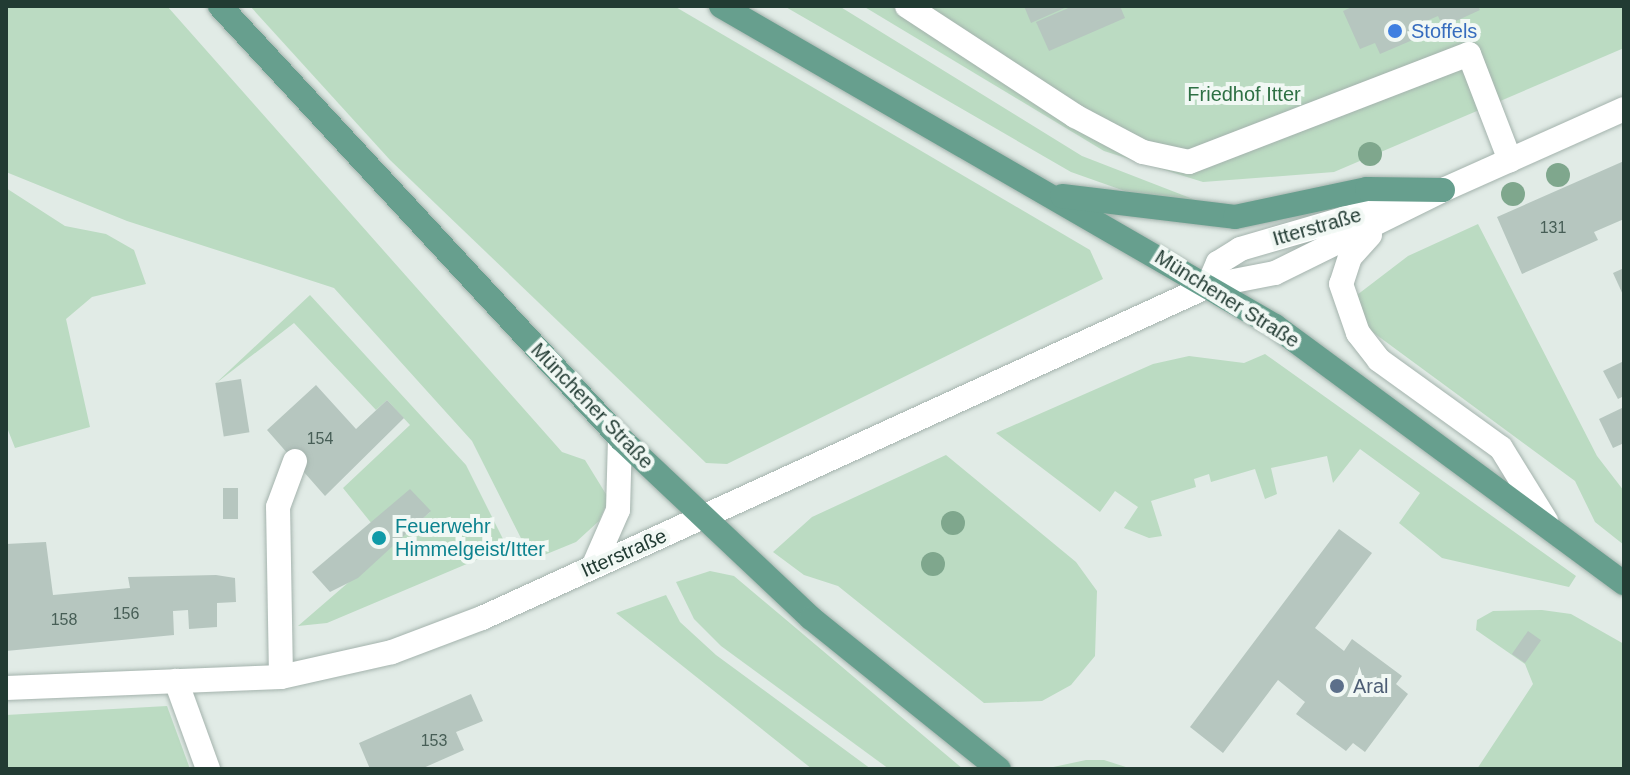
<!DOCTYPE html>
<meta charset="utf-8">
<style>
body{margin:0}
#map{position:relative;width:1630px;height:775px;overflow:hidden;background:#e1ebe6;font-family:Helvetica,sans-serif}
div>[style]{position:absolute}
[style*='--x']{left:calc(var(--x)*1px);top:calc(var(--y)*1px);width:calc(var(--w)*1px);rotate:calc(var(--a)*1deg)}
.green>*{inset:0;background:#bbdbc2}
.building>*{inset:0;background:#b6c6bf;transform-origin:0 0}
.roads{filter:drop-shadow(0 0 2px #a4b3ad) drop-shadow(0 0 2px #a4b3ad)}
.minor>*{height:24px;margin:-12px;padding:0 12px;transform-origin:12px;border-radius:12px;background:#fff}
.major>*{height:24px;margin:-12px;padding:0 12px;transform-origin:12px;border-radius:12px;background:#679f8e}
.trees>*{width:24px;height:24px;margin:-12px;border-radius:50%;background:#7fa78d}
.dots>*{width:22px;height:22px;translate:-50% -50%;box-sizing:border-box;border:4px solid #f1f8f4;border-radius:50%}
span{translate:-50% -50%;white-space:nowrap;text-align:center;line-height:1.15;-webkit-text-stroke:8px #f1f8f4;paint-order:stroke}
.number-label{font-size:16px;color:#475e56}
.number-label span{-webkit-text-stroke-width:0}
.shop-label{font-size:20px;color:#366cbe}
.left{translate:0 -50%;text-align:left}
.park-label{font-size:20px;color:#2e7044}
.street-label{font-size:20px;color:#223b33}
.culture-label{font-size:20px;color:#0d838f}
.service-label{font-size:20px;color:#4e5e75}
.frame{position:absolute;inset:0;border:8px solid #223b33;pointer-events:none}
</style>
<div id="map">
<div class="green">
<div style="clip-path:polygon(6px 6px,167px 6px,562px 452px,585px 460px,609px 499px,599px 521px,576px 542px,532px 560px,472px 441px,334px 288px,127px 221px,6px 172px)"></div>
<div style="clip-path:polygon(250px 6px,674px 6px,1090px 250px,1103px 279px,727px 464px,706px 463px,390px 160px)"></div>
<div style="clip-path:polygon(784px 6px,839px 6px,1082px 156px,1198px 201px,1136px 195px,1071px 172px)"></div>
<div style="clip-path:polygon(863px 6px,1624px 6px,1624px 48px,1334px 172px,1203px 182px,1104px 151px)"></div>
<div style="clip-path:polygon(6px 188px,65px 226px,106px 234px,134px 250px,146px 284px,92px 297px,66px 319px,90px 427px,15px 448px,6px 425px)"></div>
<div style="clip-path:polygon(1478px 224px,1597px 456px,1624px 491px,1624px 545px,1595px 522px,1575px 481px,1363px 325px,1357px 295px,1408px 256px)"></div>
<div style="clip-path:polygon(310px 295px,466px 465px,507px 547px,327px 623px,298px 626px,430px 512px,372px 524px,343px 488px,410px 425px,387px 400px,376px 410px,294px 323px,215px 384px)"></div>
<div style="clip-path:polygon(1265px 354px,1576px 576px,1569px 587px,1442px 558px,1399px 523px,1420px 493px,1360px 449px,1333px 483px,1327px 456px,1271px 468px,1277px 494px,1265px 499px,1255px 469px,1211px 482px,1209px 474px,1194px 479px,1196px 487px,1151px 501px,1162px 536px,1149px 538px,1124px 528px,1138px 507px,1115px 491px,1100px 512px,996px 433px,1153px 364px,1189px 356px,1244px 363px)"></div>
<div style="clip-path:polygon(946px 455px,1076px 562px,1097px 591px,1095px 656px,1071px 685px,1042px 701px,984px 703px,838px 586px,804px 575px,773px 552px,812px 517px)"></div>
<div style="clip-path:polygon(710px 571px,734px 576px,963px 769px,889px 769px,721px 646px,694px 619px,676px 582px)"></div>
<div style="clip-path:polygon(666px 595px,680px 622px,716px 655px,871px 769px,812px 769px,616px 613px)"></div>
<div style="clip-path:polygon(1542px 610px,1571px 614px,1624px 644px,1624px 769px,1477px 769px,1533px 684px,1525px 664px,1476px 630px,1477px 620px,1493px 611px)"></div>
<div style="clip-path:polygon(167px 706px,190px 769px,6px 769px,6px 715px)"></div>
<div style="clip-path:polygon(1086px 760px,1104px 760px,1132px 769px,1044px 769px)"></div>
</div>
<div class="building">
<div style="clip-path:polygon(1024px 6px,1069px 6px,1031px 23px)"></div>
<div style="clip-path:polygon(1073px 6px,1120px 6px,1125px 18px,1049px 51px,1036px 22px)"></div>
<div style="clip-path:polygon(1354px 6px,1478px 6px,1480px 10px,1443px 27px,1438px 16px,1417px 25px,1422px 36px,1380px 54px,1375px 43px,1360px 49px,1343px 11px)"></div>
<div style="clip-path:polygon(1624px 161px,1624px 219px,1594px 232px,1598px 240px,1522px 274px,1497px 217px)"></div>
<div style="clip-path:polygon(1624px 268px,1624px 297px,1613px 273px)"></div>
<div style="clip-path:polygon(1624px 361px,1624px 396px,1618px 399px,1603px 371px)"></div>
<div style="left:241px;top:379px;width:54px;height:26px;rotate:81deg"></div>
<div style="clip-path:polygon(316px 385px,356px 429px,387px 400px,404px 418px,325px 496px,267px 430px)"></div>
<div style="clip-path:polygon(1624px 407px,1624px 443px,1613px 448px,1599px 419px)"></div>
<div style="left:238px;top:488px;width:31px;height:15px;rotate:90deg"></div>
<div style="clip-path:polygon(410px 489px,431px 511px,358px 578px,330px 592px,312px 572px)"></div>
<div style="clip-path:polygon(1339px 529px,1372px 553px,1315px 628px,1344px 651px,1352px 639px,1402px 676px,1396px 684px,1408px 694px,1365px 752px,1353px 743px,1346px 751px,1296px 714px,1305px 702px,1278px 680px,1223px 753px,1190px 727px)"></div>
<div style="clip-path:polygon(46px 542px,53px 595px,130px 588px,128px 577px,216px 575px,235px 578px,236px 602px,217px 603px,217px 627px,189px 629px,188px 610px,173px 611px,174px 635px,6px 651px,6px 544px)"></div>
<div style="left:1528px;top:631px;width:16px;height:28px;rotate:35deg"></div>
<div style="clip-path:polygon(471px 694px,483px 721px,456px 732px,464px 750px,421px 769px,370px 769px,359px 743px)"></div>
</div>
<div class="roads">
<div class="minor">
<div style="--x:907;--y:6;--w:201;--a:33.2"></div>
<div style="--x:1075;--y:116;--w:77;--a:27.9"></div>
<div style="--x:1143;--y:152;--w:47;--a:12.3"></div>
<div style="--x:1189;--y:162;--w:300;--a:-21.1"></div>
<div style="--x:1469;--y:54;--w:114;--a:68.9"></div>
<div style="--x:1370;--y:235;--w:30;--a:132"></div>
<div style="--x:1350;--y:257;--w:28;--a:108"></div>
<div style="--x:1341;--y:284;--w:52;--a:70.9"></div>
<div style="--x:1358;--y:333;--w:34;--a:52"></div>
<div style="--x:1379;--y:360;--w:150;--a:35.8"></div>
<div style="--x:1501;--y:448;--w:86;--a:58.3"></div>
<div style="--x:1208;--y:286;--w:25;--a:-67"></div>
<div style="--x:1218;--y:263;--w:26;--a:-32"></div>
<div style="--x:1240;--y:249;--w:211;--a:-16.2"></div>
<div style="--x:1443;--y:190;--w:198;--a:-24.1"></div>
<div style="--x:593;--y:567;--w:62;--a:-66.3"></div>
<div style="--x:618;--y:510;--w:72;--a:-88.4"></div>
<div style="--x:281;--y:677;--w:170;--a:-91"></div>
<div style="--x:278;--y:507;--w:49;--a:-69.7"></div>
<div style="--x:176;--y:681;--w:94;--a:70"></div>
<div style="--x:6;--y:688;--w:275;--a:-2.3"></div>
<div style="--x:281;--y:677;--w:114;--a:-12.7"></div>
<div style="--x:392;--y:652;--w:96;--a:-20.7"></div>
<div style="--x:482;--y:618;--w:798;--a:-24.57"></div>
<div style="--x:1208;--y:286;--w:68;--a:-11"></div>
<div style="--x:1275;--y:273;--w:187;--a:-26.3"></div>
</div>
<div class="major">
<div style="--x:220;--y:6;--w:589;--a:47.2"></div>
<div style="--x:620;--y:438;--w:262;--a:43.3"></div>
<div style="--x:811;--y:618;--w:241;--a:38.8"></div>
<div style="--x:721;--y:6;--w:640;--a:30.01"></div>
<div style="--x:1275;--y:326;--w:433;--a:36.4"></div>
<div style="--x:1062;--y:196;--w:174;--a:6.9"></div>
<div style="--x:1235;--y:217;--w:135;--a:-12"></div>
<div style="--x:1367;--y:189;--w:76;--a:0.8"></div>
</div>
</div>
<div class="trees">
<div style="left:1370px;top:154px"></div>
<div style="left:1558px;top:175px"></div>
<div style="left:1513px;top:194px"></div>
<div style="left:953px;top:523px"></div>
<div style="left:933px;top:564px"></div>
</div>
<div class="dots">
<div style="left:1395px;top:31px;background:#3f7fe0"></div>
<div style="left:379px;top:538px;background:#0f9aa8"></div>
<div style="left:1337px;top:686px;background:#5c6f8a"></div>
</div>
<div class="number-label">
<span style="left:1553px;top:228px">131</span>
<span style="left:320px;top:439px">154</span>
<span style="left:126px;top:614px">156</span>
<span style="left:64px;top:620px">158</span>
<span style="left:434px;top:741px">153</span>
</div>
<div class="shop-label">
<span class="left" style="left:1411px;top:31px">Stoffels</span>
</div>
<div class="park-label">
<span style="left:1244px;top:94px">Friedhof Itter</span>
</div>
<div class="street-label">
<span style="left:1317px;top:227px;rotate:-16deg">Itterstraße</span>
<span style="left:1227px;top:299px;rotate:32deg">Münchener Straße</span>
<span style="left:592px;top:406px;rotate:46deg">Münchener Straße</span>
<span style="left:624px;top:553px;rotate:-24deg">Itterstraße</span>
</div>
<div class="culture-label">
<span class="left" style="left:395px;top:538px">Feuerwehr<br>Himmelgeist/Itter</span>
</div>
<div class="service-label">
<span class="left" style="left:1353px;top:686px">Aral</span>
</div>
<div class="frame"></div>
</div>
